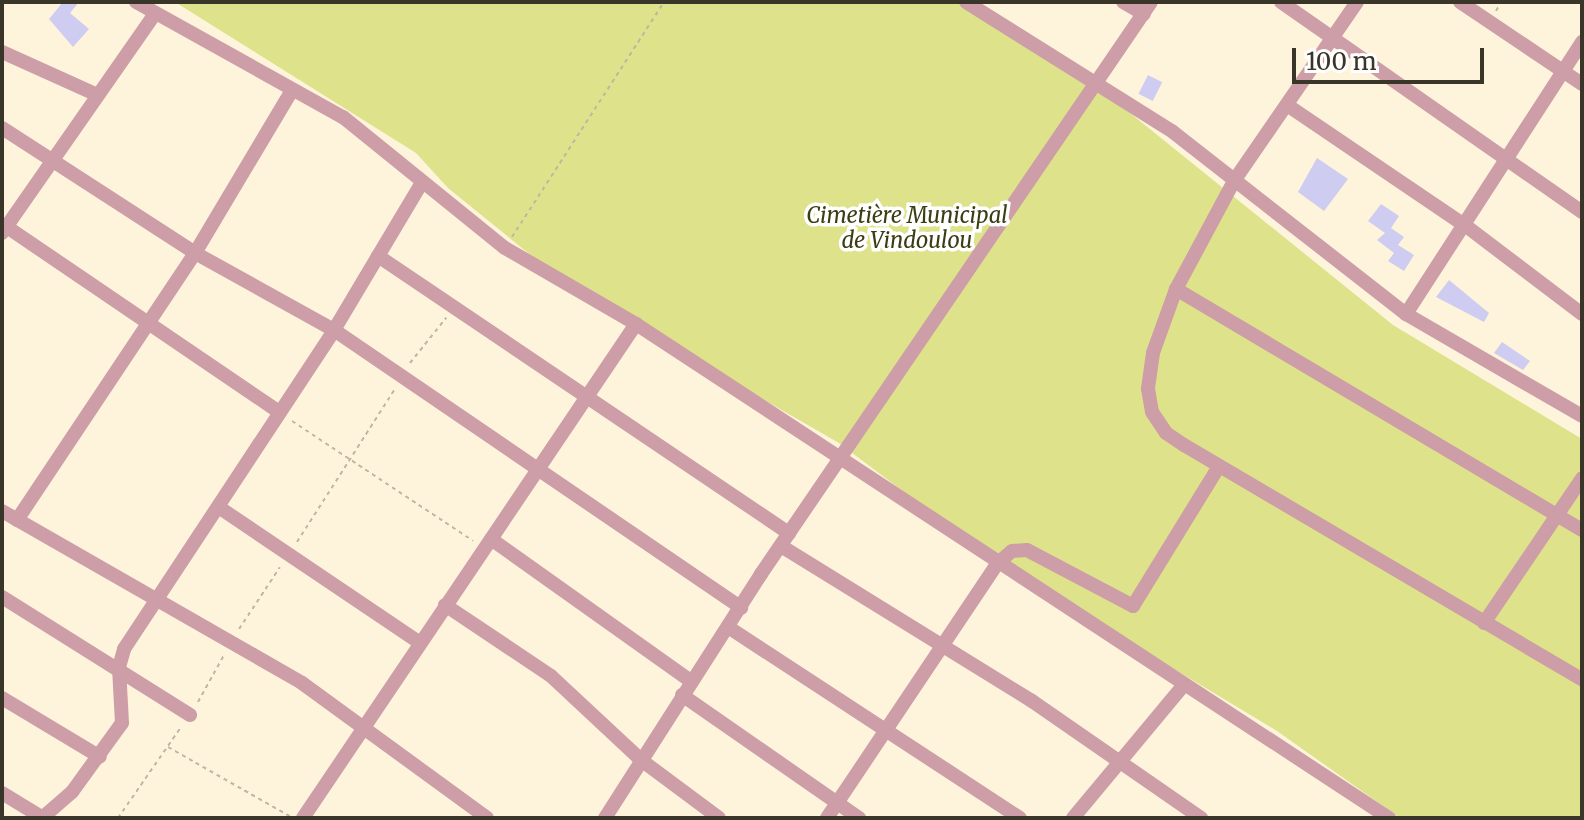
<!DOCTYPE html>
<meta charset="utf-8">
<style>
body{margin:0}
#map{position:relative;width:1584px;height:820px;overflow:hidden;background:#fdf4db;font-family:Merriweather,serif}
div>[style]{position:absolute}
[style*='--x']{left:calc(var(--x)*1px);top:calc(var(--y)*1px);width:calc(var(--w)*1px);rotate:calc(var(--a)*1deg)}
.green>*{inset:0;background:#dee38b}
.building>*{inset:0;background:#ceccf1;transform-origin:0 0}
.path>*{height:2px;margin-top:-1px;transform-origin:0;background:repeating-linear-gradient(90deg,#beb7a2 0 4px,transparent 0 8px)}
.minor>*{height:14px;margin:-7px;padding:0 7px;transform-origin:7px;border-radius:7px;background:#cd9ea7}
span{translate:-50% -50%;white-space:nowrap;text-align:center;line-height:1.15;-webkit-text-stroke:7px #fff;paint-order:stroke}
.park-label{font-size:22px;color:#3c3d12;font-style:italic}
.frame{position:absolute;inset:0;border:4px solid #3a3529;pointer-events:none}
.scale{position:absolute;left:1292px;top:48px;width:192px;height:36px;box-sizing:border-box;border:4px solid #3a3529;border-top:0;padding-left:10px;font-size:24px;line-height:28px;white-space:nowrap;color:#3a3529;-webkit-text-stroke:6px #fff;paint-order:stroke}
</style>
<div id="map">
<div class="green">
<div style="clip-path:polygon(175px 2px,969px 2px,1104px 92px,1393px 325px,1582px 439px,1582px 818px,1400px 818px,1277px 731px,998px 563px,839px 443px,576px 292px,448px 188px,416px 153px)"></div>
</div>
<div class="building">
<div style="clip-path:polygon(63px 2px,79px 2px,70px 13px,89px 29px,73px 47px,49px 19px)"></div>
<div style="left:1148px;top:75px;width:16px;height:21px;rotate:27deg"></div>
<div style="clip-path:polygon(1317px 158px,1348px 179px,1324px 211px,1298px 192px)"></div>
<div style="clip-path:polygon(1381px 204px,1399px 216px,1391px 228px,1404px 237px,1398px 245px,1414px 255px,1404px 271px,1388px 261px,1394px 253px,1377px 240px,1385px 233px,1368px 221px)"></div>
<div style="clip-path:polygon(1449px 280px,1489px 313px,1484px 322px,1436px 297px)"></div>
<div style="clip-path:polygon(1502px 342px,1530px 361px,1523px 370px,1494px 353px)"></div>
</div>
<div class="path">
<div style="--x:1496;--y:11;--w:10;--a:-61"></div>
<div style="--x:512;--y:237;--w:280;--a:-57.1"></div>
<div style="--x:410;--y:363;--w:58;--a:-51.3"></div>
<div style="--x:292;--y:421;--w:217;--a:33.5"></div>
<div style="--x:297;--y:542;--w:182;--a:-57.4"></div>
<div style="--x:239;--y:629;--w:74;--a:-56.5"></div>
<div style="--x:198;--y:702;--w:54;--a:-61"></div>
<div style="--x:168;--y:747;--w:142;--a:29.6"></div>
<div style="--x:118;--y:818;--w:111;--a:-55.3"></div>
</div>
<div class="minor">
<div style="--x:136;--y:2;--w:237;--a:29.1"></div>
<div style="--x:343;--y:117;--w:208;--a:39"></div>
<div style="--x:505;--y:248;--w:151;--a:30.1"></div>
<div style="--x:636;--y:324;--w:901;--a:33.27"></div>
<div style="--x:966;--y:2;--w:244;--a:32.1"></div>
<div style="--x:1173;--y:132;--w:296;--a:38"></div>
<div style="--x:1406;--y:314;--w:203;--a:30.1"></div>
<div style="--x:1123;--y:2;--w:24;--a:30"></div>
<div style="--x:1281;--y:2;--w:367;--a:34.9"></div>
<div style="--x:1357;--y:2;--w:217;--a:124.5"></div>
<div style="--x:1234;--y:181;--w:123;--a:118.2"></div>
<div style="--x:1176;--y:289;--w:68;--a:109.8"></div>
<div style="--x:1153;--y:353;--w:36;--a:98"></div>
<div style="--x:1148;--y:389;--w:23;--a:80"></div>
<div style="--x:1152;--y:412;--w:25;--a:56"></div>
<div style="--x:1166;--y:433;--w:22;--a:34"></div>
<div style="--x:1184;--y:445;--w:462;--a:30.5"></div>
<div style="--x:1460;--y:2;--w:147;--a:33.9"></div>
<div style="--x:2;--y:52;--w:102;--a:24.3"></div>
<div style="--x:1287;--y:105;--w:216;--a:34.1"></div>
<div style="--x:1466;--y:226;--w:146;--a:37.2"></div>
<div style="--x:2;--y:128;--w:230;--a:32.9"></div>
<div style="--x:195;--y:253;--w:159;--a:29"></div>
<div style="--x:334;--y:330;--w:493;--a:34.3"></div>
<div style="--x:7;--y:227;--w:328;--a:34.2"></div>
<div style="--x:2;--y:233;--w:267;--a:-55.1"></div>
<div style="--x:378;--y:256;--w:496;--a:34"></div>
<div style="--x:1176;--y:289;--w:472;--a:30.7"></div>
<div style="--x:1406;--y:314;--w:324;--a:-57.1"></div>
<div style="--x:220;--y:508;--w:241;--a:34"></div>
<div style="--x:2;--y:511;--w:346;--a:29.8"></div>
<div style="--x:302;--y:683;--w:229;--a:36.1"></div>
<div style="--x:17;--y:520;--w:321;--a:-56.3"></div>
<div style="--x:195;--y:253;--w:187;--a:-59.2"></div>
<div style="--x:491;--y:539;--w:245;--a:35.4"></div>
<div style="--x:781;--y:546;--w:295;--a:31.7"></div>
<div style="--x:1032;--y:701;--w:206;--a:34.7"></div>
<div style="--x:2;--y:597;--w:222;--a:32.1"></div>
<div style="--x:445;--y:605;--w:128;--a:33.8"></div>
<div style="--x:551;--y:676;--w:123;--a:43"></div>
<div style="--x:641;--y:760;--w:97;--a:36.6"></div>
<div style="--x:1484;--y:623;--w:175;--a:-55.9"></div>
<div style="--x:728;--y:627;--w:349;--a:33.2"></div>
<div style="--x:682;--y:695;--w:216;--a:34.8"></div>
<div style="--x:2;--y:698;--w:114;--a:31"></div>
<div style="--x:2;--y:793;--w:48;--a:31.4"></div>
<div style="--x:42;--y:818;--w:40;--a:-41"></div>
<div style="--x:72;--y:792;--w:85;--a:-54.1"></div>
<div style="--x:122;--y:723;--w:56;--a:-93.1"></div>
<div style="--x:119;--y:667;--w:19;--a:-74"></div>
<div style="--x:124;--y:649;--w:382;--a:-56.6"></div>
<div style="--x:334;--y:330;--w:170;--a:-59.2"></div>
<div style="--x:303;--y:818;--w:596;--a:-56.02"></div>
<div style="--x:605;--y:818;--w:290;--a:-57.4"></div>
<div style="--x:761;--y:574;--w:692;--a:-55.71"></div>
<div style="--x:827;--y:818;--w:307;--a:-56.2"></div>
<div style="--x:998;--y:563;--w:18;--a:-41"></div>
<div style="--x:1012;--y:551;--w:15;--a:-4"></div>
<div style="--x:1027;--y:550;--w:120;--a:27.8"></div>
<div style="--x:1133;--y:606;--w:164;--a:-58.4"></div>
<div style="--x:1073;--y:818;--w:172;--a:-50.2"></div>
</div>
<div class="park-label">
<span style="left:907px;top:228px">Cimetière Municipal<br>de Vindoulou</span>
</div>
<div class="frame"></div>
<div class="scale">100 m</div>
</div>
